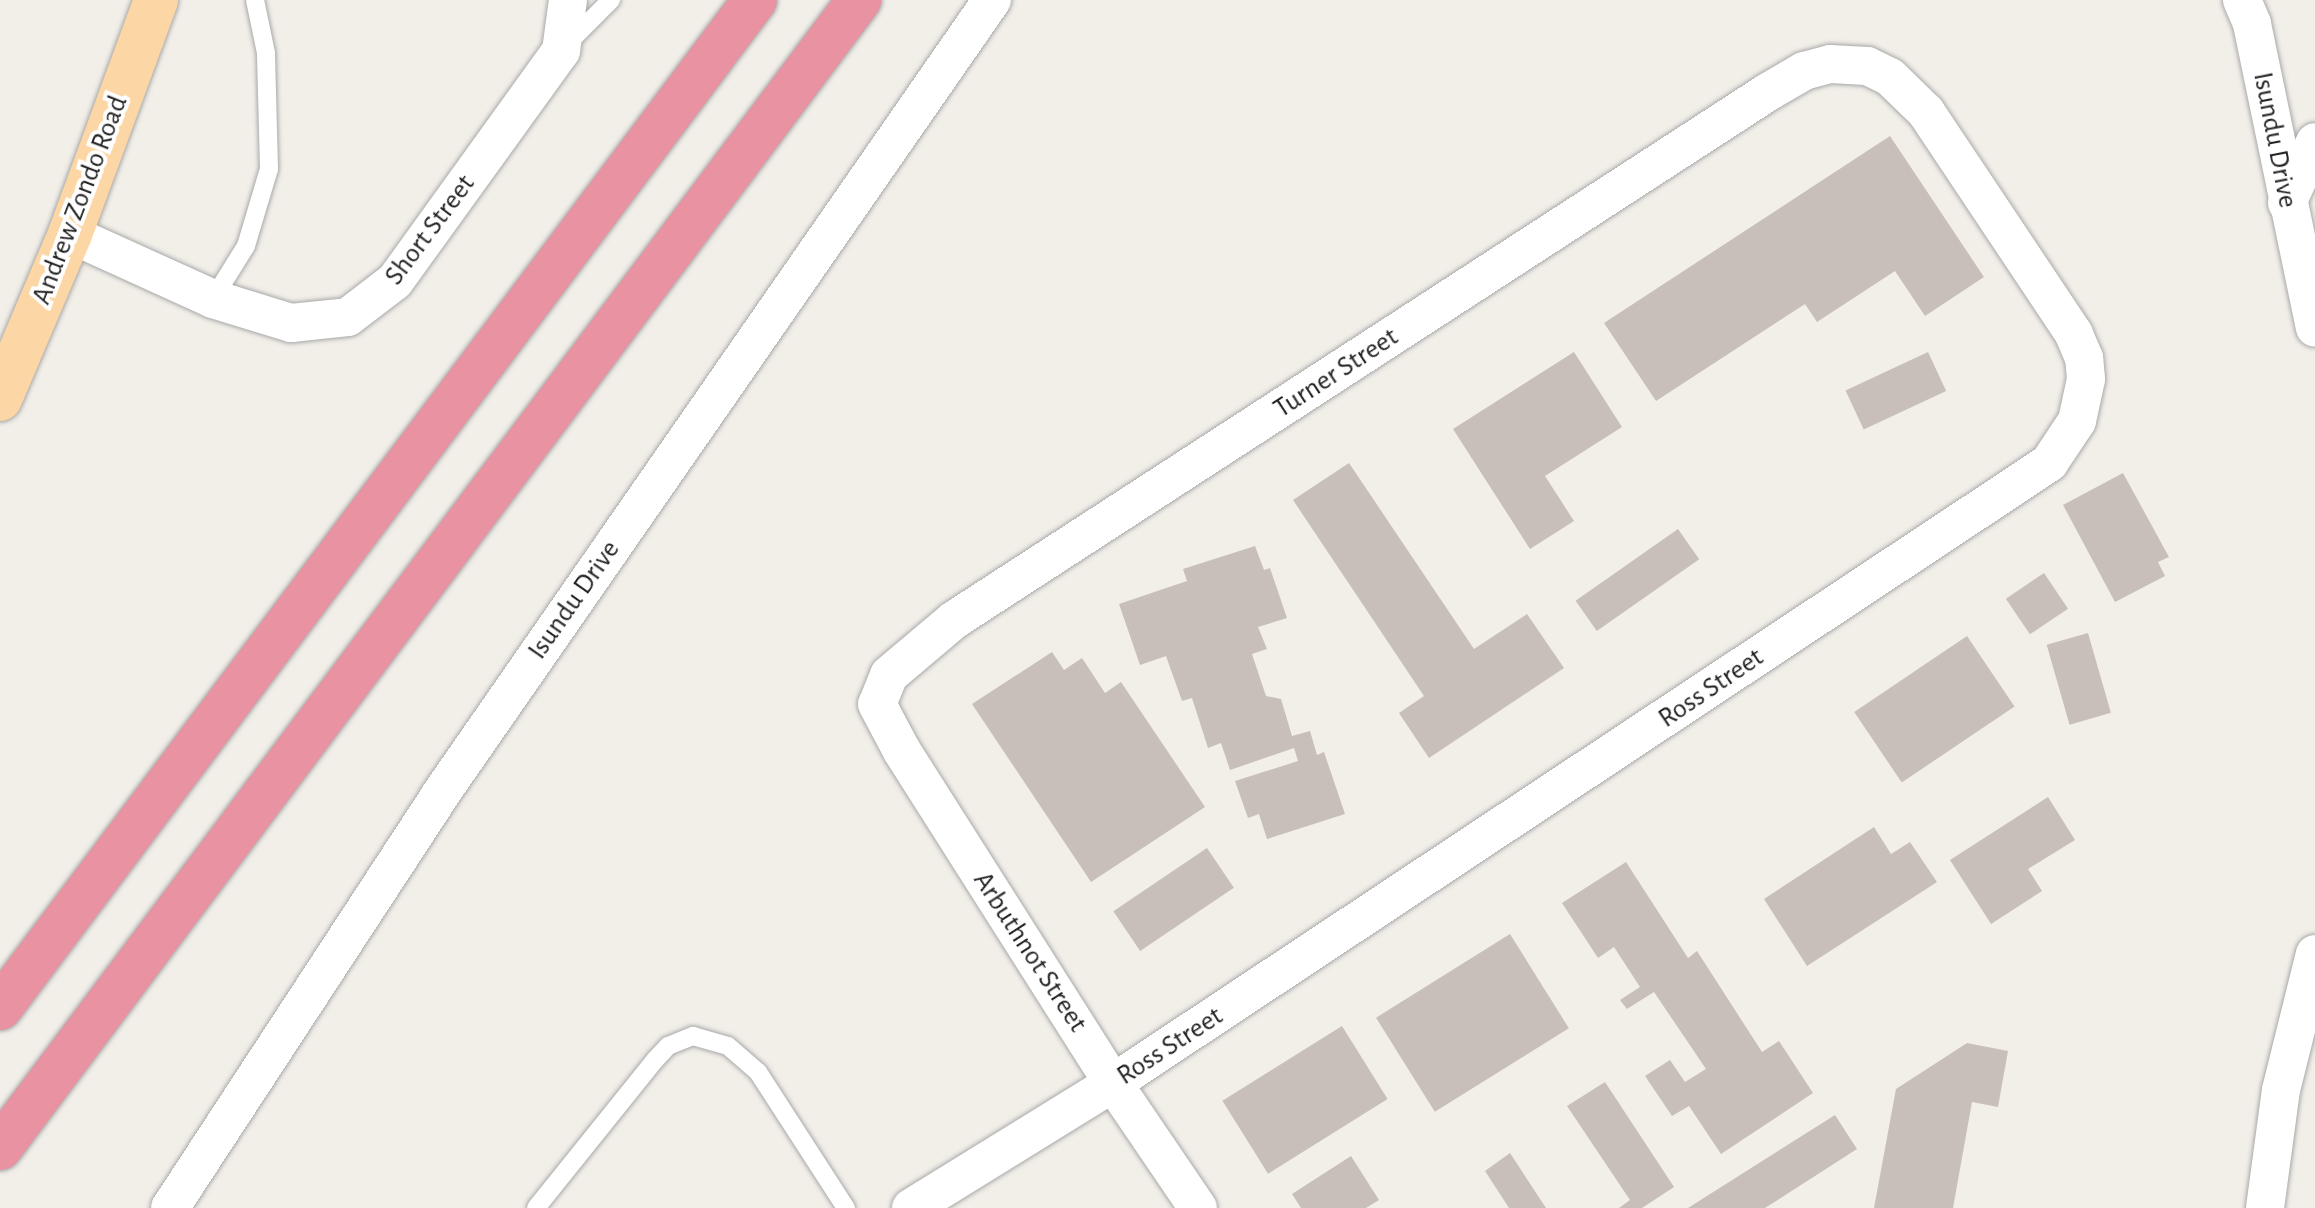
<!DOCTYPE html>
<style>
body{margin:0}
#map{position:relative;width:2315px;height:1208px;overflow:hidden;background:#f2efe9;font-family:"Alegreya Sans",sans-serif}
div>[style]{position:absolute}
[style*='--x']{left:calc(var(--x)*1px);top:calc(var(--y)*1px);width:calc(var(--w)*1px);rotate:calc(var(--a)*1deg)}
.building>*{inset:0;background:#c7bfb8;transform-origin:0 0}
.roads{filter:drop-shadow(0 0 2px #a9a9a9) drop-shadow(0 0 2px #a9a9a9)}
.service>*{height:18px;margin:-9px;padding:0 9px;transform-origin:9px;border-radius:9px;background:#fff}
.minor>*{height:38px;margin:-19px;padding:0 19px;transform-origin:19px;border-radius:19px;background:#fff}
.primary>*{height:44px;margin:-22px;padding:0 22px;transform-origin:22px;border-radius:22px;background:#fcd6a4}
.motorway>*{height:44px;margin:-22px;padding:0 22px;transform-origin:22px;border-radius:22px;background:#e892a2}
span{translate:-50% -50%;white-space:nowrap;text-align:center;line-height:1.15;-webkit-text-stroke:8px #fff;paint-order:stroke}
.street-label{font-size:28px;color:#222}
</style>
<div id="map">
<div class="building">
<div style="clip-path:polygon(1890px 136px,1984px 277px,1925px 316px,1895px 271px,1817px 322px,1805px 304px,1656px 401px,1604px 323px)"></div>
<div style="clip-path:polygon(1574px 352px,1622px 427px,1545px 476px,1574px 521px,1530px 549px,1453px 429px)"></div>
<div style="left:1928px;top:352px;width:43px;height:91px;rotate:65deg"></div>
<div style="clip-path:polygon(1349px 463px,1474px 649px,1527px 614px,1564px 668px,1429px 758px,1399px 713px,1424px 696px,1293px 500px)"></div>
<div style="clip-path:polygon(2123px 473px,2169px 557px,2158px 562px,2165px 576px,2115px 602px,2063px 505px)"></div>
<div style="left:1678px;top:529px;width:37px;height:125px;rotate:55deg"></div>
<div style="clip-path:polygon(1255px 546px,1264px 570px,1270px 568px,1287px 618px,1258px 627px,1267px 649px,1252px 654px,1266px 696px,1281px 699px,1292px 736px,1310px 731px,1317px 755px,1324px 752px,1345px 814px,1267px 839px,1259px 814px,1248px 818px,1235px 781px,1298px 761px,1294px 748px,1230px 770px,1221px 743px,1208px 748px,1192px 698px,1182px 701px,1166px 656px,1140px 665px,1119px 604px,1187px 581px,1183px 569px)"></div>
<div style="left:2044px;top:573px;width:43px;height:46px;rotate:56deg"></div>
<div style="left:2088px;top:633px;width:83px;height:43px;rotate:74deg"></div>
<div style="left:1967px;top:636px;width:85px;height:136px;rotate:56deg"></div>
<div style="clip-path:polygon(1052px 652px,1064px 670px,1082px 658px,1105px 693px,1121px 682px,1205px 807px,1091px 882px,972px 704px)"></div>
<div style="clip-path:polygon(2048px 797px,2075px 840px,2028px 869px,2042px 891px,1991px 924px,1950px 860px)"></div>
<div style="clip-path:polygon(1874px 827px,1891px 854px,1910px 842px,1937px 882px,1807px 966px,1764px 899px)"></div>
<div style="left:1207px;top:848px;width:48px;height:113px;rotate:56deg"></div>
<div style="clip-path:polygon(1626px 862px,1688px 958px,1697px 951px,1762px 1052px,1779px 1041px,1813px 1093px,1721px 1154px,1689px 1106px,1672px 1116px,1645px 1076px,1670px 1060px,1685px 1082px,1706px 1069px,1654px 992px,1627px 1009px,1620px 1000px,1640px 987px,1614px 947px,1598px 958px,1562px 903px)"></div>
<div style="left:1510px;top:934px;width:111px;height:158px;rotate:58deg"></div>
<div style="left:1342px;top:1026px;width:86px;height:141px;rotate:58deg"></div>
<div style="clip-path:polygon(1967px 1043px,2008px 1051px,1998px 1107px,1972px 1102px,1953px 1208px,1874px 1208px,1896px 1089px)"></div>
<div style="clip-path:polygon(1605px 1082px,1674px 1187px,1642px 1208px,1619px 1208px,1630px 1200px,1567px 1106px)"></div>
<div style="clip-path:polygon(1835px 1115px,1857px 1149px,1765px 1208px,1688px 1208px)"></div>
<div style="clip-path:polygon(1510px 1153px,1546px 1208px,1509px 1208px,1485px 1171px)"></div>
<div style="clip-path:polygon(1351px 1156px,1379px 1200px,1366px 1208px,1301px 1208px,1292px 1194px)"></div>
</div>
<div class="roads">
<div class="service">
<div style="--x:568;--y:43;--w:61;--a:-45"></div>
<div style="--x:213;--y:299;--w:62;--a:-58.1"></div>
<div style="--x:246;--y:246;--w:80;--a:-73.4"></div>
<div style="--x:269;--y:169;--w:116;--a:-91.5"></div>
<div style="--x:266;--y:53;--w:54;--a:-101.7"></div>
<div style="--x:536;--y:1208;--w:190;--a:-51.2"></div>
<div style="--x:655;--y:1060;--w:19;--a:-47"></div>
<div style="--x:668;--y:1046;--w:27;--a:-22"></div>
<div style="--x:693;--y:1036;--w:36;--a:16"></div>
<div style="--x:728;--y:1046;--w:40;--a:41"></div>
<div style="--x:758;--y:1072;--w:162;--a:57.1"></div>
</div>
<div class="minor">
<div style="--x:2242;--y:0;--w:26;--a:67"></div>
<div style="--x:2252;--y:24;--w:310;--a:78.3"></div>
<div style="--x:2287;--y:203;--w:67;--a:-65.3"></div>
<div style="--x:70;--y:234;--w:157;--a:24.4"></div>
<div style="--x:213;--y:299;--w:82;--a:17.1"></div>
<div style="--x:291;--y:323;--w:57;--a:-6"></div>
<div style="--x:348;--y:317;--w:59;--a:-37.5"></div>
<div style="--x:395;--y:281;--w:284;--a:-54.2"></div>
<div style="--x:561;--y:51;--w:51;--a:-82.2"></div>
<div style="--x:170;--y:1208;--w:493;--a:-56.8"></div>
<div style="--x:440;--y:795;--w:968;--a:-55.23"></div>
<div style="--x:911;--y:1208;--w:238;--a:-31.7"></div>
<div style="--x:1113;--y:1083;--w:1123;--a:-33.52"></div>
<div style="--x:2049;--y:463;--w:50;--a:-56.3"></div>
<div style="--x:2077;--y:421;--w:43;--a:-77.9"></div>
<div style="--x:2086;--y:379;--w:21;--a:-95"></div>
<div style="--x:2084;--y:358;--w:26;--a:-113"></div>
<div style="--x:2074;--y:334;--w:267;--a:-123.7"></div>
<div style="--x:1926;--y:112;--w:50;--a:-135.8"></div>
<div style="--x:1890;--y:77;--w:25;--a:-154"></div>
<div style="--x:1867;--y:66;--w:37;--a:-177"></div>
<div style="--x:1830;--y:64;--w:27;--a:165"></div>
<div style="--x:1804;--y:71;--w:42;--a:149.7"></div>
<div style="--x:1768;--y:92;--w:970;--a:147.03"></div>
<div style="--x:954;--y:620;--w:85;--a:139.8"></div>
<div style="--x:889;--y:675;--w:31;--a:112"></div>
<div style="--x:877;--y:704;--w:53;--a:62"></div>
<div style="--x:902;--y:751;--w:393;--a:57.6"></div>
<div style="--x:1113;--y:1083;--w:151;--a:55.8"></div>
<div style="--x:2265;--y:1208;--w:119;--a:-82.3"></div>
<div style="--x:2281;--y:1090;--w:140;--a:-76"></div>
</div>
<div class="primary">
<div style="--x:0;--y:399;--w:179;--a:-67"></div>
<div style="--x:70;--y:234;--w:249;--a:-69.8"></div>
</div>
<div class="motorway">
<div style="--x:0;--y:1008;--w:1259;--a:-53.17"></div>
<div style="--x:0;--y:1148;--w:1434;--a:-53.19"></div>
</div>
</div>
<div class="street-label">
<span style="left:2275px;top:140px;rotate:79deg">Isundu Drive</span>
<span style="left:80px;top:200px;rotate:-69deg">Andrew Zondo Road</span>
<span style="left:430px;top:230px;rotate:-53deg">Short Street</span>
<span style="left:1336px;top:373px;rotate:-33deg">Turner Street</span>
<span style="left:574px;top:600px;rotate:-55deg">Isundu Drive</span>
<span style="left:1711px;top:688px;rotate:-34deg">Ross Street</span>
<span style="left:1030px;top:952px;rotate:57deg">Arbuthnot Street</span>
<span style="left:1170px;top:1046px;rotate:-33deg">Ross Street</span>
</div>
</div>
